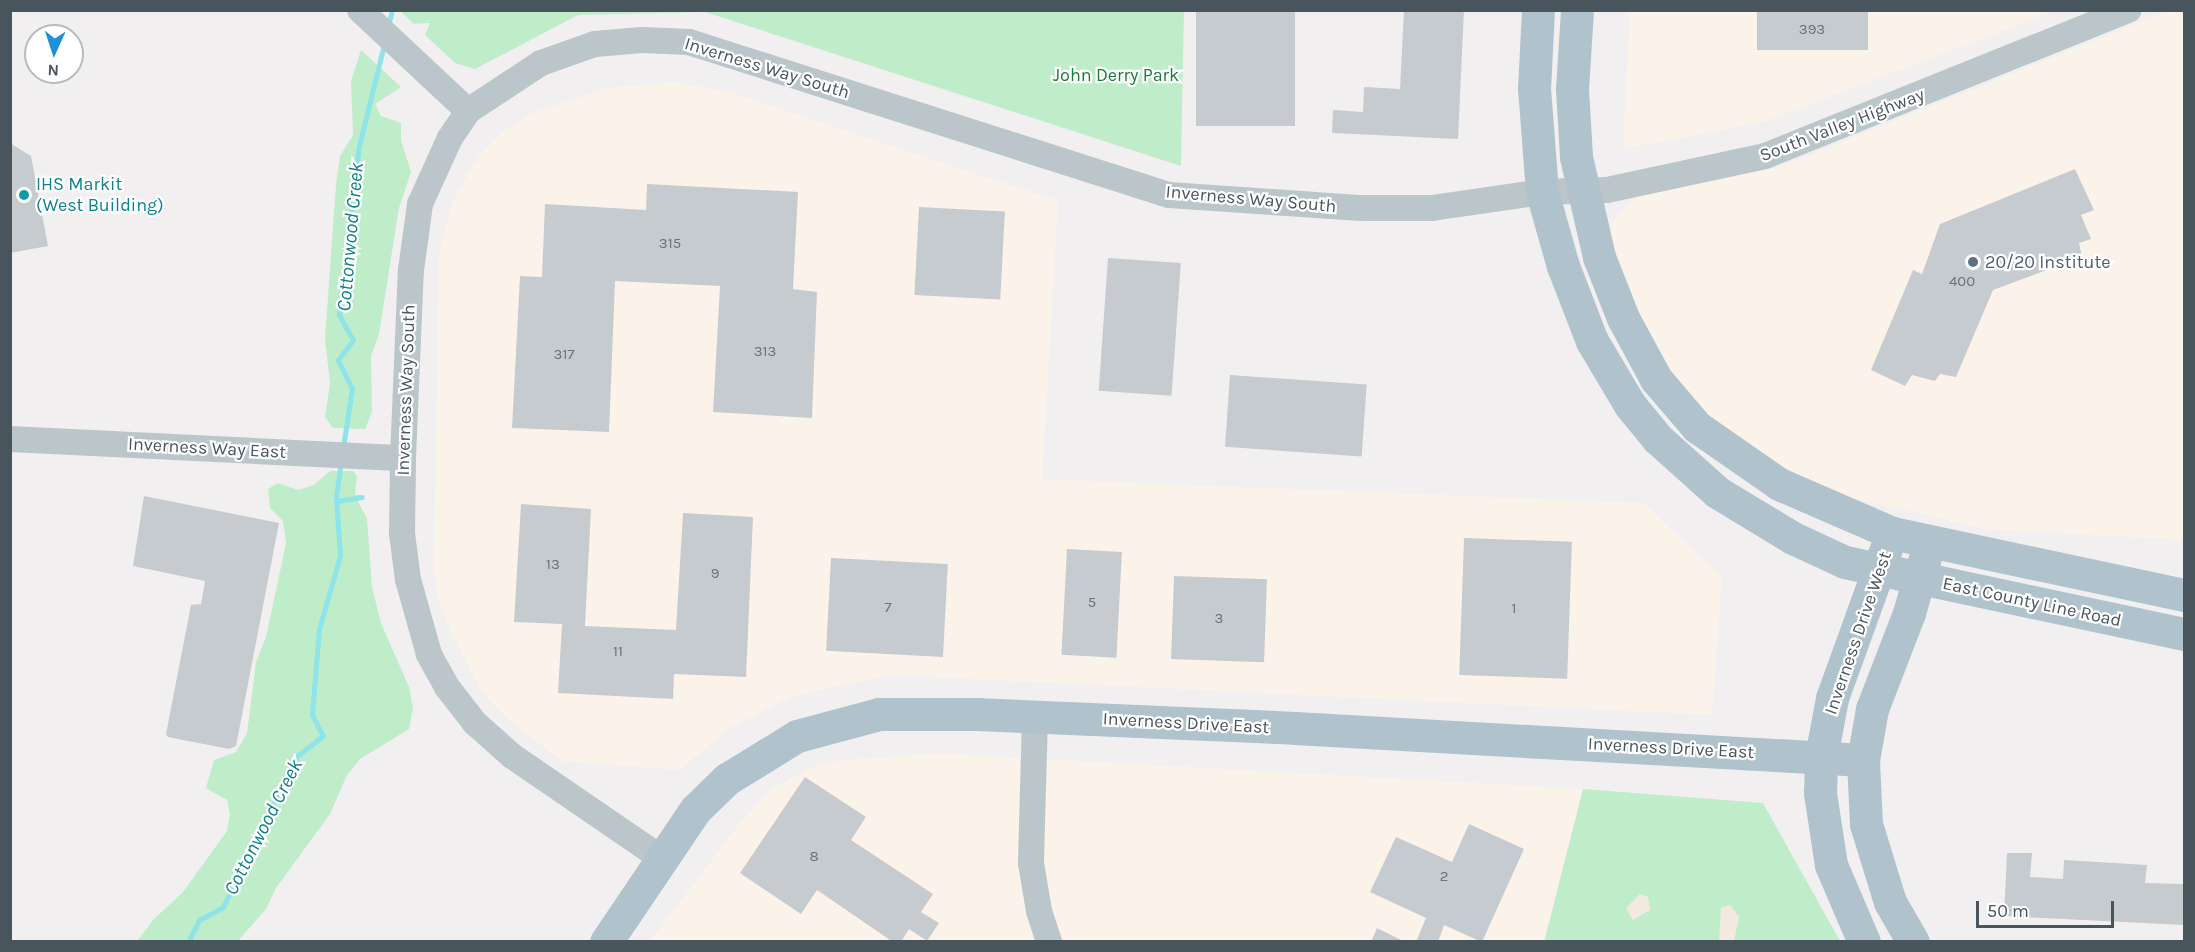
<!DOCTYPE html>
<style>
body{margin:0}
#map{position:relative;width:2195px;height:952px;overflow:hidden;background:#f2eff0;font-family:Karla,sans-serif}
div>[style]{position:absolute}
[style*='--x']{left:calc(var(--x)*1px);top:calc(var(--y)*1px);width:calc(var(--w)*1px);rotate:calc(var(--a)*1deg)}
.commercial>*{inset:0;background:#fbf3e9}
.green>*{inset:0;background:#bfedca}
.sand>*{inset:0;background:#f2eae1}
.stream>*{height:5px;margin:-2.5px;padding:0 2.5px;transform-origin:2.5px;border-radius:2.5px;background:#8ee4e9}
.building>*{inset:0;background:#c6cbcf;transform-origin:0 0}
.minor>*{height:26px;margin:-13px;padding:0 13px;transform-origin:13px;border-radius:13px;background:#bbc6cb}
.major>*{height:33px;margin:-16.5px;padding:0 16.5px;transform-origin:16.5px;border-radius:16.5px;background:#b0c3cd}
.dots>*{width:16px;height:16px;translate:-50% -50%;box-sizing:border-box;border:3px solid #fff;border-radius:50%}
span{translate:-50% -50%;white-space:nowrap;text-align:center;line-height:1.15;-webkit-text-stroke:4.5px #fff;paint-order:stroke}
.number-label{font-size:15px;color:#687279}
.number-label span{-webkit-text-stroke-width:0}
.street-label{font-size:18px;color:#48555c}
.park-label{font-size:18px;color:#1b7b3c}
.culture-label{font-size:18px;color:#0d838f}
.left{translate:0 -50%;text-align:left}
.service-label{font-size:18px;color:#4e5e75}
.water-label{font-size:20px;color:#128187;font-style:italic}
.frame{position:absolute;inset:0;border:12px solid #48555c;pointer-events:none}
.north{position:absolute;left:24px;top:24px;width:60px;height:60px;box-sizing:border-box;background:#fff;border:2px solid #b6bbbe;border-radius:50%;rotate:183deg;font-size:16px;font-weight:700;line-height:24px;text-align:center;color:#48555c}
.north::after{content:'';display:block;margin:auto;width:21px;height:27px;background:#208edb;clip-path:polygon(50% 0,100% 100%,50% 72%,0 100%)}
.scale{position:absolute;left:1976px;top:901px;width:138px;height:27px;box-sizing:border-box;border:3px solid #48555c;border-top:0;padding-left:8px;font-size:18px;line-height:21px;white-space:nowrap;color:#48555c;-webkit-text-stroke:4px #fff;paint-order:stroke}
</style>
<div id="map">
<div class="commercial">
<div style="clip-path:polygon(1630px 11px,2054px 11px,1763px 122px,1623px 149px)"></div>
<div style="clip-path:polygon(2168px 11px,2184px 11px,2184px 540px,1986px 529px,1844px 496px,1798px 478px,1719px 428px,1668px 368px,1639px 317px,1611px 242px,1613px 221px,1630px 201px,1646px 194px,1778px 168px)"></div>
<div style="clip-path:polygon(673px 82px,733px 93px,1058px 201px,1042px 479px,1644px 503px,1722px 577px,1712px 715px,891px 675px,792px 696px,730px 728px,679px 770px,562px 761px,502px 714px,481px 689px,450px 630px,438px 597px,434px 570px,439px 252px,452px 202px,481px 153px,504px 130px,531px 114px,606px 88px)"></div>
<div style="clip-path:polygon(936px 753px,1583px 789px,1544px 941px,650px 942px,739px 824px,770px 790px,809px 768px,835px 761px)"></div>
</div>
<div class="green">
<div style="clip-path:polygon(400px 11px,1184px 11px,1181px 166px,705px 12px,578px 15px,475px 69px,455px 63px,425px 35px,430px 23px,414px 24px)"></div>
<div style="clip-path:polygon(361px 50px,401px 87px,375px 104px,381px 116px,401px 123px,401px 140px,411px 172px,399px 208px,379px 334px,371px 356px,372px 412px,365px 429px,333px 428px,325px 417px,330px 383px,325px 339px,336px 185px,340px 156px,353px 135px,351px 81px)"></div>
<div style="clip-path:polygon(330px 471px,353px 471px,357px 476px,355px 495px,362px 495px,358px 502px,367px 518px,372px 587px,381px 623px,409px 687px,413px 708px,409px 729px,360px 759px,346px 777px,330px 814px,276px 888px,266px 909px,238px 941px,137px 941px,154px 919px,183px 892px,227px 831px,230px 814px,227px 800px,206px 788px,214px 760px,236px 752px,247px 733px,256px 662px,266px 637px,282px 562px,286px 543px,283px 521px,270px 508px,268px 489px,278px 483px,298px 490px,314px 485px)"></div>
<div style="clip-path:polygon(1583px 789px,1763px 803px,1840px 941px,1544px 942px)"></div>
</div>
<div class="sand">
<div style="clip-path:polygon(1640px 894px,1648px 897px,1650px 910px,1633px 920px,1626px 908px)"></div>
<div style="clip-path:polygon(1730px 905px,1739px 917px,1734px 941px,1719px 941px,1721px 908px)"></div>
</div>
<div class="stream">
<div style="--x:388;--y:26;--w:16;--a:-76"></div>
<div style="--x:343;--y:447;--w:60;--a:-81.3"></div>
<div style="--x:352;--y:388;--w:31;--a:-117"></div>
<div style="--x:338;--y:360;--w:25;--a:-53"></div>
<div style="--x:353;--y:340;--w:29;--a:-119"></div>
<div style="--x:339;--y:315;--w:170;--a:-83.3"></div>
<div style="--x:359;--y:146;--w:105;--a:-76.2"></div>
<div style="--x:337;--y:501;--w:25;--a:-9"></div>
<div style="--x:188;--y:942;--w:25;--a:-63"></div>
<div style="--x:199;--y:920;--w:27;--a:-28"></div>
<div style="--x:223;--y:907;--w:168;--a:-63.9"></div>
<div style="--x:297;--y:756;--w:33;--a:-38"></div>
<div style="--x:323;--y:736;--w:25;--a:-117"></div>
<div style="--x:312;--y:714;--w:85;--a:-85.3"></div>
<div style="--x:319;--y:629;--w:76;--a:-74"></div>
<div style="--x:340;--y:556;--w:59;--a:-93.9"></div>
<div style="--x:336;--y:497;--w:35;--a:-82"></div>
</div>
<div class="building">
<div style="left:1196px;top:10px;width:99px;height:116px"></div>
<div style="clip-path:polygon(1404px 10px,1464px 10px,1458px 139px,1332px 133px,1333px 110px,1363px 112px,1364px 87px,1400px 89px)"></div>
<div style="left:1757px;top:10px;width:111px;height:40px"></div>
<div style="clip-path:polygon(10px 143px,31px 156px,48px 246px,10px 253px)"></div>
<div style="clip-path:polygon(2075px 169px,2094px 210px,2081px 215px,2091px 239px,2079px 243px,2082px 257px,1993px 290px,1956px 377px,1940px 374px,1935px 381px,1912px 375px,1905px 386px,1871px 370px,1913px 270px,1922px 274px,1940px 224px)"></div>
<div style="clip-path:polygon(647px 184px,798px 192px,793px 289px,817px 292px,812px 418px,713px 412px,720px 286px,615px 281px,609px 432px,512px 428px,520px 276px,542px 277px,545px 204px,646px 210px)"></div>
<div style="left:919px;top:207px;width:86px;height:88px;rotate:3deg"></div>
<div style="left:1108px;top:258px;width:73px;height:133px;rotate:4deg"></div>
<div style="left:1230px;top:375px;width:137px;height:72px;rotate:4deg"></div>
<div style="clip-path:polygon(144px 496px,279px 523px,236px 746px,229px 749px,168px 737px,166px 734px,191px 605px,201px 604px,205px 581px,133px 566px)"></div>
<div style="clip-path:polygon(521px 504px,591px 509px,585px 626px,676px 630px,683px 513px,753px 517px,746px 677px,674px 674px,673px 699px,558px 693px,562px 624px,514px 622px)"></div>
<div style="left:1464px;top:538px;width:108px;height:137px;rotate:2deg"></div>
<div style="left:1067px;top:549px;width:55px;height:106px;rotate:3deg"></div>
<div style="left:831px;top:558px;width:117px;height:93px;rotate:3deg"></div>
<div style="left:1174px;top:576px;width:93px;height:83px;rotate:2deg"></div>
<div style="clip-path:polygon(805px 777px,866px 817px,851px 840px,933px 894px,921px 912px,939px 923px,927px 941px,909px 929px,901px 942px,893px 942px,817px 890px,801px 914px,740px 873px)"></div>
<div style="clip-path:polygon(1469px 824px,1524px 849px,1482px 942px,1444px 925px,1438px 942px,1416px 942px,1426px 918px,1370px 892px,1396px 837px,1452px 862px)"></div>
<div style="clip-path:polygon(2007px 853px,2032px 853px,2030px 877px,2063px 879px,2064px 860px,2147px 865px,2145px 883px,2184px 884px,2184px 925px,2004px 916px)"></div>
<div style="clip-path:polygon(1377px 928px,1405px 942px,1371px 942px)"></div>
</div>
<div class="minor">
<div style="--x:360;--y:10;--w:148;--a:43.1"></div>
<div style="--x:10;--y:439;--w:393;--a:2.8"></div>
<div style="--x:1035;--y:717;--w:146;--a:91.6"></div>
<div style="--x:1031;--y:863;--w:49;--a:80.5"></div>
<div style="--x:1039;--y:911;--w:33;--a:72"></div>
<div style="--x:661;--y:858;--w:181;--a:-145.6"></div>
<div style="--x:512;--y:756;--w:50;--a:-138.3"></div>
<div style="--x:475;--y:723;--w:46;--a:-127.9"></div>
<div style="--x:447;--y:687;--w:38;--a:-119"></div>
<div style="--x:429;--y:654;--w:77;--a:-105.8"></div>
<div style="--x:408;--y:580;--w:47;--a:-97.3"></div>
<div style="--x:402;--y:533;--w:75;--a:-89.2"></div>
<div style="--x:403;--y:458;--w:188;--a:-87.6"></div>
<div style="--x:411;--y:270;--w:67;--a:-82.2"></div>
<div style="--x:420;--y:204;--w:72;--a:-65.6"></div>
<div style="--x:450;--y:138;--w:32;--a:-56"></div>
<div style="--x:468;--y:111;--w:87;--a:-33.3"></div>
<div style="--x:541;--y:63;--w:57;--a:-19.4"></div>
<div style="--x:595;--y:44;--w:47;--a:-4.9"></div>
<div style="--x:642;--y:40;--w:47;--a:2.4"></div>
<div style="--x:689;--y:42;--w:504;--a:17.68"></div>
<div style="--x:1169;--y:195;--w:193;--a:3.9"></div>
<div style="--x:1362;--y:208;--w:70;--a:0"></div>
<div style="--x:1432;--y:208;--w:111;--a:-8.3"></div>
<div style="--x:1542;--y:192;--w:65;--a:-1.8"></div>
<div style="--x:1607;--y:190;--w:162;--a:-12.1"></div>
<div style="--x:1765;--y:156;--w:392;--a:-21.9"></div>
</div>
<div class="major">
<div style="--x:1538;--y:10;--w:78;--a:92.9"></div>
<div style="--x:1534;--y:88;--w:104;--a:85.6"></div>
<div style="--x:1542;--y:192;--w:77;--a:74.2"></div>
<div style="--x:1563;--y:266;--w:80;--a:68.9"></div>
<div style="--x:1592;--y:341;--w:74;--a:59.3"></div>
<div style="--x:1630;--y:405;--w:44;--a:50.5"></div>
<div style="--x:1658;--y:439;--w:79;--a:41.9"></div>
<div style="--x:1717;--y:492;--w:89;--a:31.2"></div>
<div style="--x:1793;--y:538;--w:57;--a:24.8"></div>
<div style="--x:1845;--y:562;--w:347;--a:12"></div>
<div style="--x:1577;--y:10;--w:79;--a:93.6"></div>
<div style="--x:1572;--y:89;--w:68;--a:86.6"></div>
<div style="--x:1576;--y:157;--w:103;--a:77"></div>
<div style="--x:1599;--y:257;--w:66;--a:68.5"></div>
<div style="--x:1623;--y:318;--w:69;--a:61.6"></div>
<div style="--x:1656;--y:379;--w:63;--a:49.5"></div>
<div style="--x:1697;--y:427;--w:100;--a:34.8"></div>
<div style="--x:1779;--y:484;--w:123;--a:23.4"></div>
<div style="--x:1892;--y:533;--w:299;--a:12"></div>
<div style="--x:606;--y:942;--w:159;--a:-56"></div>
<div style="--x:695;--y:810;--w:45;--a:-44.1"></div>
<div style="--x:727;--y:779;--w:82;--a:-31.6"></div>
<div style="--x:797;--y:736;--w:85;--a:-15"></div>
<div style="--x:879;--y:714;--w:98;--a:0"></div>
<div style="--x:977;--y:714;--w:318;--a:2.5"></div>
<div style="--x:1295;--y:728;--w:569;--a:3.22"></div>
<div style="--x:1864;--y:942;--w:84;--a:-113.2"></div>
<div style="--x:1831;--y:865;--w:73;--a:-98.7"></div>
<div style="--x:1820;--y:793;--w:36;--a:-88"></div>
<div style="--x:1821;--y:757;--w:60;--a:-79.4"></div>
<div style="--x:1832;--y:698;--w:158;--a:-70.1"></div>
<div style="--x:1913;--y:942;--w:46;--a:-119.9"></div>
<div style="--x:1890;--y:902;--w:82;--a:-107.1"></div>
<div style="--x:1866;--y:824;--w:64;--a:-92.7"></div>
<div style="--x:1863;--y:760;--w:52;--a:-80"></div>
<div style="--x:1872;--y:709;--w:103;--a:-68.9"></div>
<div style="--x:1909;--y:613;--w:57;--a:-73.8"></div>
</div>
<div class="dots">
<div style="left:24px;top:195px;background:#0f9aa8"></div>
<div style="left:1973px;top:262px;background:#5c6f8a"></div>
</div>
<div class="number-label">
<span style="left:1812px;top:30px">393</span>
<span style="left:670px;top:244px">315</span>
<span style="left:1962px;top:282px">400</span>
<span style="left:765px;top:352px">313</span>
<span style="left:564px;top:355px">317</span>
<span style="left:553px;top:565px">13</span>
<span style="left:715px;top:574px">9</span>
<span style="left:1092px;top:603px">5</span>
<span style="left:888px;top:608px">7</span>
<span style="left:1514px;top:609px">1</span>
<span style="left:1219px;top:619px">3</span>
<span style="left:618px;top:652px">11</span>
<span style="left:814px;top:857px">8</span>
<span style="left:1444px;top:877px">2</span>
</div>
<div class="street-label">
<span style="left:767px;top:68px;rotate:17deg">Inverness Way South</span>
<span style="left:1842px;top:125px;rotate:-21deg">South Valley Highway</span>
<span style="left:1251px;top:199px;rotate:5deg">Inverness Way South</span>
<span style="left:406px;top:390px;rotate:-88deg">Inverness Way South</span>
<span style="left:207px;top:448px;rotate:3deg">Inverness Way East</span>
<span style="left:2032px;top:602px;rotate:12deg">East County Line Road</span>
<span style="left:1858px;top:633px;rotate:-71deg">Inverness Drive West</span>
<span style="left:1186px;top:723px;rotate:3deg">Inverness Drive East</span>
<span style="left:1671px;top:748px;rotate:3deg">Inverness Drive East</span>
</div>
<div class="park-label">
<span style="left:1116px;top:75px">John Derry Park</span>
</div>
<div class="culture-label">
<span class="left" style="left:36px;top:195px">IHS Markit<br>(West Building)</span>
</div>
<div class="service-label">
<span class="left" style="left:1985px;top:262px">20/20 Institute</span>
</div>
<div class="water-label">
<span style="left:350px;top:237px;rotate:-85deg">Cottonwood Creek</span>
<span style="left:263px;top:827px;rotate:-63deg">Cottonwood Creek</span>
</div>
<div class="frame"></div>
<div class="north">N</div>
<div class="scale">50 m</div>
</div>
